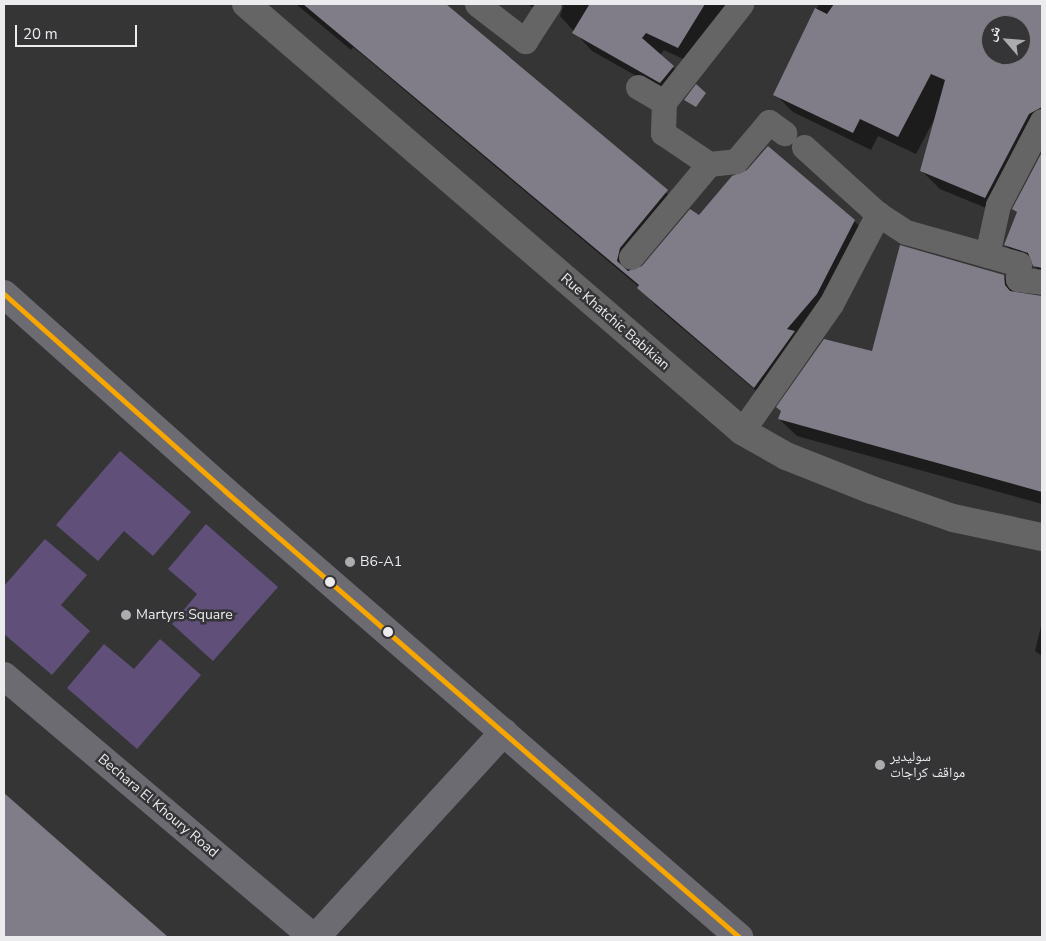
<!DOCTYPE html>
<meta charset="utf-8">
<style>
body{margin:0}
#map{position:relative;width:1046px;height:941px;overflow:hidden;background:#353536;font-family:"Nunito Sans","Noto Naskh Arabic",sans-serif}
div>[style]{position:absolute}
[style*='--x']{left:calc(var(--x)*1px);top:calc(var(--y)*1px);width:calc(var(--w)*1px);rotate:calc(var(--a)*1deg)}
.green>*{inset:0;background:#5f4f79}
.shadow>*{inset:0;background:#0007}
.building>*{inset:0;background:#817d88}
.pedestrian>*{height:25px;margin:-12.5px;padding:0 12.5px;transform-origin:12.5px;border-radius:12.5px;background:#656566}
.minor>*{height:28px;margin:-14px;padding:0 14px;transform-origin:14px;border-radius:14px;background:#656566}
.primary>*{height:28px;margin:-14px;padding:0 14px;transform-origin:14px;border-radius:14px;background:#6d6b72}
.bus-1>*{height:5px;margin:-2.5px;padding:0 2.5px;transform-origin:2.5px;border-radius:2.5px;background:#f7a600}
.dots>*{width:14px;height:14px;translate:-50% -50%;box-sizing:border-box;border:2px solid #353437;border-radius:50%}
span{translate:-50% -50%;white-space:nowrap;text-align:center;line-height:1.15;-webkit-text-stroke:5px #353437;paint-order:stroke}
.street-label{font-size:14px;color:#ecebed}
.poi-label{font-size:14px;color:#ecebed}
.left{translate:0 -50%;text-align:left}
.frame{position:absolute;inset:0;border:5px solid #ecebed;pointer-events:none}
.north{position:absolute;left:981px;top:15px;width:50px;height:50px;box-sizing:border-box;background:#353437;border:1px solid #7e7d80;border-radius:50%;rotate:297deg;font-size:14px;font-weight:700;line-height:20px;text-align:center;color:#ecebed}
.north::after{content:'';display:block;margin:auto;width:18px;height:22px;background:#acabad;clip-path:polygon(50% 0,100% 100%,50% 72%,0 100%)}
.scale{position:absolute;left:15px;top:25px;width:122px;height:22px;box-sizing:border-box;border:2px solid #ecebed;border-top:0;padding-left:6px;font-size:15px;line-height:18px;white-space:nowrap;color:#ecebed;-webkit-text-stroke:4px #353437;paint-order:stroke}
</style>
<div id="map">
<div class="green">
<div style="clip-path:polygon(120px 451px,191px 512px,153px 556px,124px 531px,98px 561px,56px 525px)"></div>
<div style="clip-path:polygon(206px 524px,278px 587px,213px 661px,172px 624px,197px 594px,168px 569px)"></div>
<div style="clip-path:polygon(45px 539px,87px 575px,61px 605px,90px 631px,52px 675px,4px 634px,4px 586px)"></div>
<div style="clip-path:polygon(160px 639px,201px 675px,137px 749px,67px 688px,104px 644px,134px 669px)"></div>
</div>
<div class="shadow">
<div style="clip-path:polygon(296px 4px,444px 4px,685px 209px,637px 266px,636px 272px,699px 217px,854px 221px,872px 239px,773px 405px,656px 306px,639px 287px,353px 47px,351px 50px)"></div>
<div style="clip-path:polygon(527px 4px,733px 4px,696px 65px,664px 50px,660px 55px,691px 84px,679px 100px,592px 51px,560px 16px,564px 5px,552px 19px)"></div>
<div style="clip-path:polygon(evenodd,819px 4px,1042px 4px,1042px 141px,1003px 215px,940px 189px,922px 171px,935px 118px,916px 154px,878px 136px,871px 150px,793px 112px,775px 94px,819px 4px,991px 25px,1021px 25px,1021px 55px,991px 55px,991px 25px)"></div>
<div style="clip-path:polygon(1042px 154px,1042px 274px,1035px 266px,1023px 262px,1005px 244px,1018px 213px,1013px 209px)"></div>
<div style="clip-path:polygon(1003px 276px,1021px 295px,1042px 296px,1042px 504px,797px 436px,779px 419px,872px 353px)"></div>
<div style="clip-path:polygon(1042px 622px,1042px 656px,1035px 651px)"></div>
<div style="clip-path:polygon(4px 795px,166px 937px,4px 937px)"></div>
</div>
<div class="building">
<div style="clip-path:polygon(303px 4px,446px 4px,668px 190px,620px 248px,617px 261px,628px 271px,642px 266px,690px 209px,699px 215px,732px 176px,747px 170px,768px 146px,855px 220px,817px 294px,787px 329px,795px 331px,754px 388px,637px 288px,639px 285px)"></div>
<div style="clip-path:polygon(586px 4px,705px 4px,678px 48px,646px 33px,642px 38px,674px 66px,660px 83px,572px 33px,589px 5px)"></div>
<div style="clip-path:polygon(evenodd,834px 4px,1042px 4px,1042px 107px,1029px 114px,985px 198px,920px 171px,945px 80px,931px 74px,898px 137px,860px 119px,853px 133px,773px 95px,815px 8px,827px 14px,834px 4px,991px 25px,1021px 25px,1021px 55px,991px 55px,991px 25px)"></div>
<div style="clip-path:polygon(696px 84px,706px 93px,696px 107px,684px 100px)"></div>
<div style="clip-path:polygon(1042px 152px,1042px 268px,1033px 266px,1028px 253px,1004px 245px,1017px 212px,1012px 209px)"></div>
<div style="clip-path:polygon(900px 245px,1004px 275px,1005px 285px,1010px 291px,1042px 296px,1042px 492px,778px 419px,781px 411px,776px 407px,824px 339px,872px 351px)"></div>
<div style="clip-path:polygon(4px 793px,168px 937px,4px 937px)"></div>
</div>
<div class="pedestrian">
<div style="--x:477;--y:4;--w:61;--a:37.6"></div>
<div style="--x:525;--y:41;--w:44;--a:-57"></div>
<div style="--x:638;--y:87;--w:30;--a:30"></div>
<div style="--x:664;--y:102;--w:31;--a:92"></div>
<div style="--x:663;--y:133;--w:55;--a:34"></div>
<div style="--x:709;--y:164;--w:27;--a:-6"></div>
<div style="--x:736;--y:161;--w:51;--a:-49.8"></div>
<div style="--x:769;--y:122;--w:19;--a:36"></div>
<div style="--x:664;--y:102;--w:125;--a:-51.8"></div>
<div style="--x:804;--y:147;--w:100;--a:42.2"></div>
<div style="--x:878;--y:214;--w:33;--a:33"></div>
<div style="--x:906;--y:232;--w:117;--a:15.8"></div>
<div style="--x:1019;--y:264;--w:15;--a:94"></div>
<div style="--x:1018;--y:279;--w:24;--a:7"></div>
<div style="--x:987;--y:255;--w:51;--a:-77.6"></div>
<div style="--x:998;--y:205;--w:95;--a:-62.4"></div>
<div style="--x:631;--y:257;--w:121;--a:-50"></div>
<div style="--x:742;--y:431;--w:155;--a:-55"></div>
<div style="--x:831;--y:304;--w:102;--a:-62.4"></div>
</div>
<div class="minor">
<div style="--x:246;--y:4;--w:654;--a:40.72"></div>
<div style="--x:742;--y:431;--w:51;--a:29.6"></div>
<div style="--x:786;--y:456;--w:92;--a:21.6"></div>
<div style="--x:872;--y:490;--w:86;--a:19.1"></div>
<div style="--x:953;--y:518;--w:91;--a:12.1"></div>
</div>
<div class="primary">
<div style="--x:4;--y:294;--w:296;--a:41.7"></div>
<div style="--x:225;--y:491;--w:681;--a:40.95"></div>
<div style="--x:4;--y:676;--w:404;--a:40.2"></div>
<div style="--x:316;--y:937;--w:278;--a:-47.5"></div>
</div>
<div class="bus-1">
<div style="--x:4;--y:294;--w:296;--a:41.7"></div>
<div style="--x:225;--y:491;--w:681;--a:40.95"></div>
</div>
<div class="dots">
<div style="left:350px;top:562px;background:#acabad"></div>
<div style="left:330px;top:582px;background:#ecebed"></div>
<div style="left:126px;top:615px;background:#acabad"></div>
<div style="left:388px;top:632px;background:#ecebed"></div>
<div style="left:880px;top:765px;background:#acabad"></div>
</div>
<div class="street-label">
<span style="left:615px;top:322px;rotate:41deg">Rue Khatchic Babikian</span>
<span style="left:158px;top:806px;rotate:40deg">Bechara El Khoury Road</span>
</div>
<div class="poi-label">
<span class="left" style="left:360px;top:562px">B6-A1</span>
<span class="left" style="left:136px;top:615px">Martyrs Square</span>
<span class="left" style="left:890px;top:765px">سوليدير<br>مواقف كراجات</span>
</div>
<div class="frame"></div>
<div class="north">ش</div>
<div class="scale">20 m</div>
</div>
